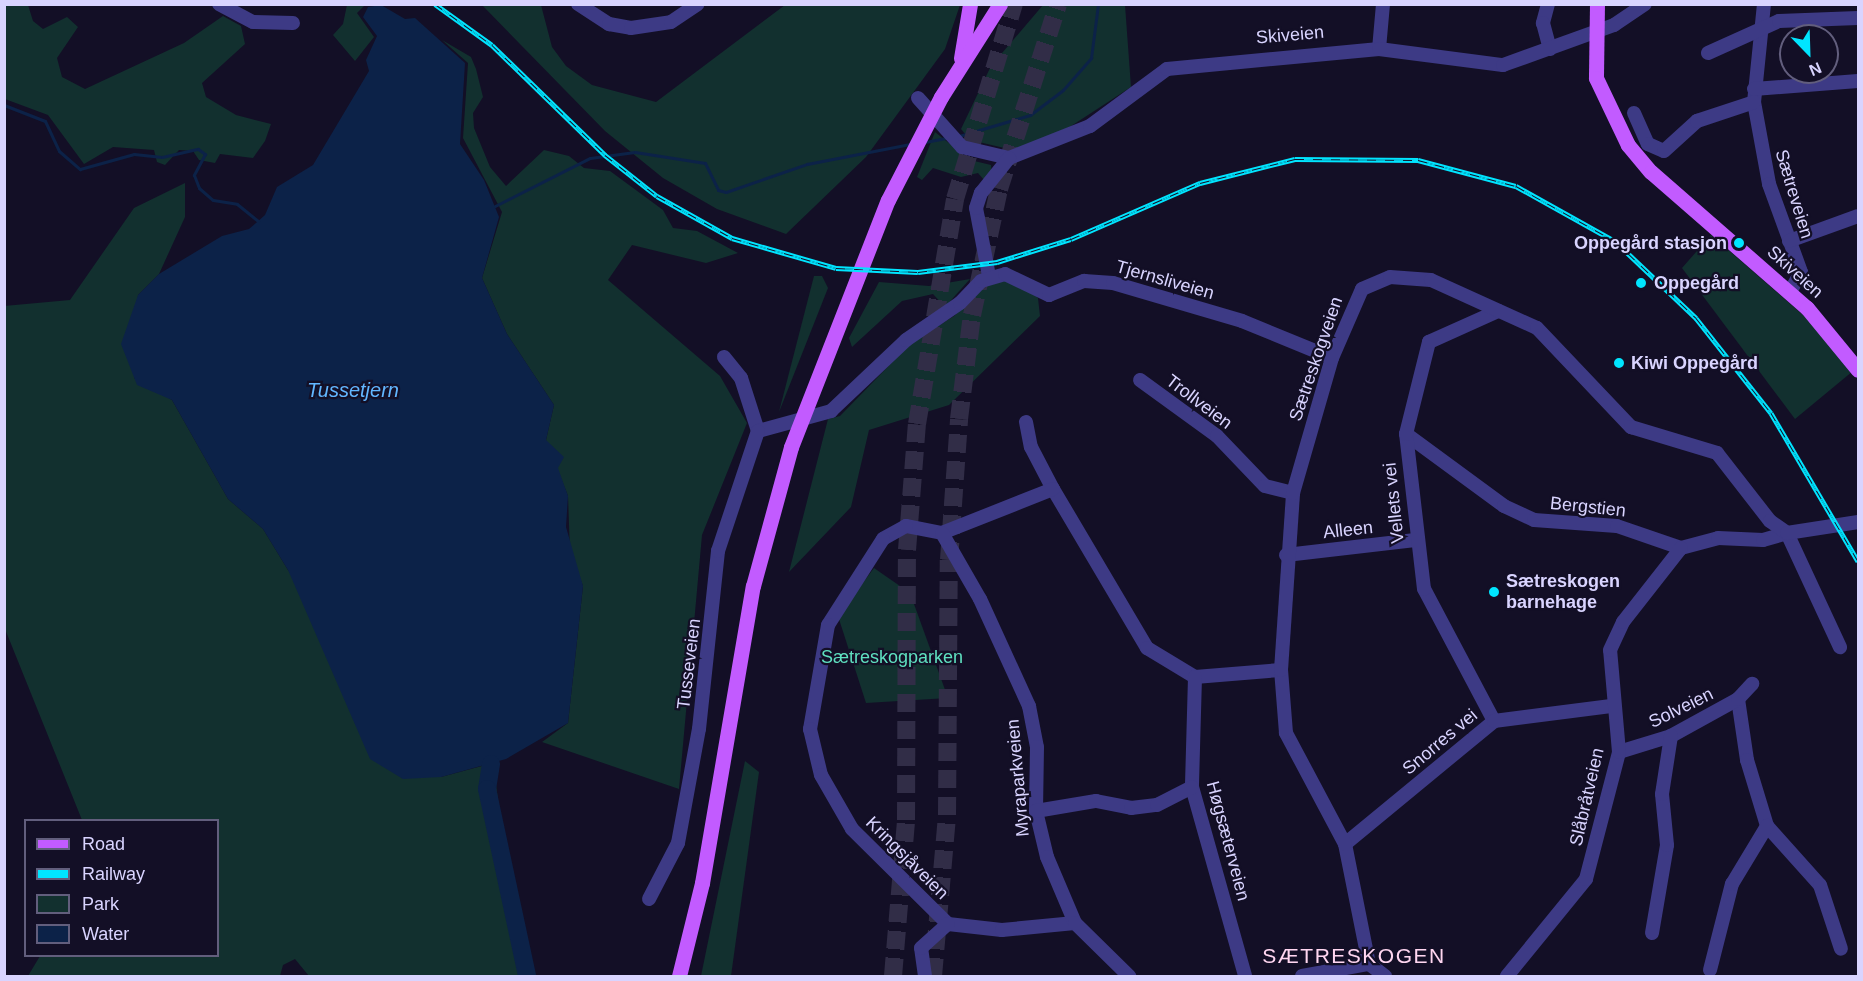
<!DOCTYPE html>
<meta charset="utf-8">
<style>
body{margin:0}
#map{position:relative;width:1863px;height:981px;overflow:hidden;background:#130f26;font-family:Arial,sans-serif}
div>[style]{position:absolute}
[style*='--x']{left:calc(var(--x)*1px);top:calc(var(--y)*1px);width:calc(var(--w)*1px);rotate:calc(var(--a)*1deg)}
.green>*{inset:0;background:#12302f}
.water>*{inset:0;background:#0c2248}
.stream>*{height:3px;margin:-1.5px;padding:0 1.5px;transform-origin:1.5px;border-radius:1.5px;background:#0c2248}
.river>*{height:18px;margin:-9px;padding:0 9px;transform-origin:9px;border-radius:9px;background:#0c2248}
.highway-tunnel>*{height:18px;margin-top:-9px;transform-origin:0;background:repeating-linear-gradient(90deg,#312d47 0 18px,transparent 0 27px)}
.minor>*{height:14px;margin:-7px;padding:0 7px;transform-origin:7px;border-radius:7px;background:#3d3a85}
.major>*{height:15px;margin:-7.5px;padding:0 7.5px;transform-origin:7.5px;border-radius:7.5px;background:#c25bff}
.rail>*{height:5px;margin-top:-2.5px;transform-origin:0;background:repeating-linear-gradient(90deg,#130f26 0 9px,#00e5ff 0 18px);box-sizing:border-box;border-block:2px solid #00e5ff}
.dots>*{width:16px;height:16px;translate:-50% -50%;box-sizing:border-box;border:3px solid #130f26;border-radius:50%}
span{translate:-50% -50%;white-space:nowrap;text-align:center;line-height:1.15;-webkit-text-stroke:4.5px #130f26;paint-order:stroke}
.street-label{font-size:18px;color:#d9d4ff}
.poi-label{font-size:18px;color:#d9d4ff;font-weight:700}
.right{translate:-100% -50%;text-align:right}
.left{translate:0 -50%;text-align:left}
.park-label{font-size:18px;color:#5fe0c0}
.water-label{font-size:20px;color:#62b6ff;font-style:italic}
.quarter-label{font-size:21px;color:#ffd6f0;letter-spacing:1.5px}
.frame{position:absolute;inset:0;border:6px solid #d9d4ff;pointer-events:none}
.legend{position:absolute;left:24px;top:819px;width:195px;height:138px;box-sizing:border-box;background:#130f26;border:2px solid #625e7d;margin:0;padding:8px 10px;list-style:none;font-size:18px;color:#d9d4ff}
.legend li{display:flex;align-items:center;gap:12px;height:30px}
.legend b{width:30px;border:2px solid #625e7d}
.north{position:absolute;left:1779px;top:24px;width:60px;height:60px;box-sizing:border-box;background:#130f26;border:2px solid #625e7d;border-radius:50%;rotate:157deg;font-size:16px;font-weight:700;line-height:24px;text-align:center;color:#d9d4ff}
.north::after{content:'';display:block;margin:auto;width:21px;height:27px;background:#00e5ff;clip-path:polygon(50% 0,100% 100%,50% 72%,0 100%)}
</style>
<div id="map">
<div class="green">
<div style="clip-path:polygon(5px 4px,28px 5px,33px 21px,43px 29px,67px 17px,78px 27px,57px 58px,62px 77px,85px 89px,184px 43px,223px 16px,241px 26px,245px 44px,202px 83px,206px 97px,236px 115px,271px 124px,265px 141px,253px 158px,220px 154px,215px 163px,199px 160px,193px 151px,179px 150px,165px 165px,157px 162px,154px 150px,113px 147px,84px 164px,48px 115px,5px 99px)"></div>
<div style="clip-path:polygon(347px 5px,365px 5px,357px 13px,374px 37px,355px 61px,333px 35px,343px 24px)"></div>
<div style="clip-path:polygon(482px 5px,541px 5px,552px 47px,566px 66px,592px 85px,656px 102px,785px 5px,960px 5px,945px 49px,866px 157px,786px 234px,717px 209px,663px 178px,605px 131px)"></div>
<div style="clip-path:polygon(1043px 5px,1125px 5px,1131px 87px,1065px 130px,1013px 150px,970px 140px,961px 129px,991px 66px)"></div>
<div style="clip-path:polygon(442px 40px,471px 57px,476px 69px,483px 97px,473px 113px,474px 128px,490px 167px,506px 186px,544px 150px,569px 156px,584px 168px,610px 171px,663px 210px,673px 228px,697px 231px,738px 253px,706px 263px,632px 245px,608px 280px,720px 376px,747px 423px,702px 535px,679px 789px,542px 742px,568px 723px,583px 586px,570px 553px,568px 496px,546px 440px,554px 405px,507px 334px,482px 278px,502px 212px,463px 138px,468px 63px)"></div>
<div style="clip-path:polygon(935px 132px,970px 160px,991px 165px,992px 174px,984px 180px,978px 173px,961px 177px,933px 168px,922px 180px,917px 177px)"></div>
<div style="clip-path:polygon(185px 183px,185px 217px,159px 274px,138px 295px,134px 378px,172px 400px,228px 499px,263px 529px,288px 570px,441px 777px,493px 763px,523px 976px,309px 976px,295px 959px,283px 965px,280px 976px,28px 976px,40px 956px,218px 956px,218px 820px,82px 820px,5px 629px,4px 306px,70px 300px,134px 208px)"></div>
<div style="clip-path:polygon(1711px 235px,1819px 329px,1853px 371px,1795px 419px,1682px 268px)"></div>
<div style="clip-path:polygon(814px 276px,822px 276px,828px 288px,779px 412px)"></div>
<div style="clip-path:polygon(996px 277px,1027px 288px,1038px 298px,1040px 316px,949px 405px,869px 430px,851px 507px,789px 572px,828px 419px,840px 416px,910px 344px,954px 316px)"></div>
<div style="clip-path:polygon(970px 279px,945px 307px,933px 294px,902px 301px,852px 347px,849px 338px,879px 282px,929px 286px)"></div>
<div style="clip-path:polygon(874px 568px,910px 593px,948px 698px,866px 703px,838px 616px)"></div>
<div style="clip-path:polygon(745px 761px,759px 772px,731px 976px,701px 976px)"></div>
</div>
<div class="water">
<div style="clip-path:polygon(381px 5px,405px 19px,415px 18px,465px 63px,460px 144px,484px 180px,499px 217px,482px 278px,507px 334px,554px 405px,546px 440px,564px 457px,558px 468px,568px 496px,566px 527px,583px 586px,568px 723px,506px 759px,441px 777px,403px 779px,370px 759px,288px 570px,263px 529px,228px 499px,172px 400px,137px 385px,121px 344px,138px 295px,159px 274px,222px 236px,249px 229px,265px 215px,277px 187px,313px 165px,369px 71px,366px 60px,377px 36px,363px 17px,368px 7px)"></div>
</div>
<div class="stream">
<div style="--x:4;--y:105;--w:44;--a:21.3"></div>
<div style="--x:45;--y:121;--w:33;--a:65"></div>
<div style="--x:59;--y:151;--w:28;--a:41"></div>
<div style="--x:80;--y:169;--w:56;--a:-15.5"></div>
<div style="--x:134;--y:154;--w:28;--a:6"></div>
<div style="--x:162;--y:157;--w:37;--a:-13"></div>
<div style="--x:198;--y:149;--w:9;--a:36"></div>
<div style="--x:205;--y:154;--w:24;--a:118"></div>
<div style="--x:194;--y:175;--w:14;--a:69"></div>
<div style="--x:199;--y:188;--w:18;--a:41"></div>
<div style="--x:213;--y:200;--w:24;--a:9"></div>
<div style="--x:237;--y:204;--w:27;--a:39"></div>
<div style="--x:959;--y:136;--w:74;--a:-16.5"></div>
<div style="--x:1030;--y:115;--w:41;--a:-37.1"></div>
<div style="--x:1063;--y:90;--w:43;--a:-48.8"></div>
<div style="--x:1091;--y:58;--w:54;--a:-82.6"></div>
<div style="--x:925;--y:142;--w:20;--a:-11"></div>
<div style="--x:495;--y:206;--w:106;--a:-26.8"></div>
<div style="--x:590;--y:158;--w:45;--a:-7.6"></div>
<div style="--x:635;--y:152;--w:71;--a:8.9"></div>
<div style="--x:705;--y:163;--w:30;--a:64"></div>
<div style="--x:718;--y:190;--w:8;--a:14"></div>
<div style="--x:726;--y:192;--w:86;--a:-19.1"></div>
<div style="--x:807;--y:164;--w:105;--a:-11"></div>
</div>
<div class="river">
<div style="--x:491;--y:764;--w:25;--a:99"></div>
<div style="--x:487;--y:789;--w:191;--a:77.9"></div>
</div>
<div class="highway-tunnel">
<div style="--x:893;--y:976;--w:157;--a:-85.2"></div>
<div style="--x:906;--y:820;--w:270;--a:-89.8"></div>
<div style="--x:907;--y:550;--w:126;--a:-85.5"></div>
<div style="--x:917;--y:424;--w:228;--a:-80.4"></div>
<div style="--x:955;--y:199;--w:204;--a:-73.2"></div>
<div style="--x:933;--y:976;--w:162;--a:-85"></div>
<div style="--x:947;--y:815;--w:255;--a:-89.6"></div>
<div style="--x:949;--y:560;--w:141;--a:-85.9"></div>
<div style="--x:959;--y:419;--w:105;--a:-82.9"></div>
<div style="--x:972;--y:315;--w:129;--a:-77.9"></div>
<div style="--x:999;--y:189;--w:194;--a:-72.3"></div>
</div>
<div class="minor">
<div style="--x:219;--y:4;--w:38;--a:28"></div>
<div style="--x:253;--y:22;--w:40;--a:1.4"></div>
<div style="--x:578;--y:4;--w:37;--a:33"></div>
<div style="--x:609;--y:24;--w:22;--a:10"></div>
<div style="--x:631;--y:28;--w:40;--a:-8.5"></div>
<div style="--x:671;--y:22;--w:32;--a:-34"></div>
<div style="--x:1548;--y:4;--w:20;--a:105"></div>
<div style="--x:1543;--y:23;--w:27;--a:75"></div>
<div style="--x:1764;--y:4;--w:99;--a:95.8"></div>
<div style="--x:1754;--y:102;--w:83;--a:79.6"></div>
<div style="--x:1769;--y:184;--w:94;--a:70"></div>
<div style="--x:1801;--y:272;--w:23;--a:119"></div>
<div style="--x:1379;--y:49;--w:45;--a:-84.9"></div>
<div style="--x:1708;--y:53;--w:78;--a:-24.3"></div>
<div style="--x:1779;--y:21;--w:79;--a:-2.2"></div>
<div style="--x:1754;--y:89;--w:104;--a:-4.4"></div>
<div style="--x:918;--y:98;--w:66;--a:48.1"></div>
<div style="--x:962;--y:147;--w:48;--a:13.2"></div>
<div style="--x:1009;--y:158;--w:87;--a:-21.6"></div>
<div style="--x:1090;--y:126;--w:96;--a:-36.5"></div>
<div style="--x:1167;--y:69;--w:213;--a:-5.4"></div>
<div style="--x:1379;--y:49;--w:125;--a:7.4"></div>
<div style="--x:1503;--y:65;--w:118;--a:-19.8"></div>
<div style="--x:1614;--y:25;--w:37;--a:-34"></div>
<div style="--x:1634;--y:113;--w:34;--a:66"></div>
<div style="--x:1648;--y:144;--w:17;--a:24"></div>
<div style="--x:1664;--y:151;--w:45;--a:-42.3"></div>
<div style="--x:1697;--y:121;--w:60;--a:-18.4"></div>
<div style="--x:1789;--y:241;--w:73;--a:-19.9"></div>
<div style="--x:989;--y:276;--w:69;--a:-100.8"></div>
<div style="--x:976;--y:208;--w:16;--a:-72"></div>
<div style="--x:981;--y:193;--w:45;--a:-51.3"></div>
<div style="--x:724;--y:357;--w:27;--a:51"></div>
<div style="--x:741;--y:378;--w:56;--a:72.2"></div>
<div style="--x:758;--y:431;--w:76;--a:-15.3"></div>
<div style="--x:831;--y:411;--w:103;--a:-43.4"></div>
<div style="--x:906;--y:340;--w:65;--a:-34.4"></div>
<div style="--x:960;--y:303;--w:30;--a:-46"></div>
<div style="--x:981;--y:281;--w:25;--a:-16"></div>
<div style="--x:1005;--y:274;--w:49;--a:25.5"></div>
<div style="--x:1049;--y:295;--w:38;--a:-22"></div>
<div style="--x:1084;--y:281;--w:29;--a:4"></div>
<div style="--x:1113;--y:283;--w:134;--a:16.4"></div>
<div style="--x:1242;--y:321;--w:97;--a:22.3"></div>
<div style="--x:1140;--y:380;--w:95;--a:36"></div>
<div style="--x:1217;--y:436;--w:69;--a:46.2"></div>
<div style="--x:1265;--y:486;--w:29;--a:14"></div>
<div style="--x:1026;--y:422;--w:25;--a:79"></div>
<div style="--x:1031;--y:447;--w:47;--a:62.4"></div>
<div style="--x:1053;--y:489;--w:185;--a:59.4"></div>
<div style="--x:1147;--y:648;--w:56;--a:31.1"></div>
<div style="--x:1195;--y:677;--w:86;--a:-4.7"></div>
<div style="--x:1406;--y:434;--w:122;--a:36.3"></div>
<div style="--x:1504;--y:506;--w:33;--a:25"></div>
<div style="--x:1534;--y:520;--w:83;--a:4.1"></div>
<div style="--x:1617;--y:526;--w:68;--a:19"></div>
<div style="--x:1681;--y:548;--w:38;--a:-15"></div>
<div style="--x:1718;--y:538;--w:45;--a:2.5"></div>
<div style="--x:1763;--y:540;--w:25;--a:-16"></div>
<div style="--x:1053;--y:489;--w:119;--a:158.4"></div>
<div style="--x:942;--y:533;--w:37;--a:-169"></div>
<div style="--x:906;--y:526;--w:26;--a:151"></div>
<div style="--x:883;--y:539;--w:102;--a:122.6"></div>
<div style="--x:828;--y:625;--w:106;--a:99.8"></div>
<div style="--x:810;--y:729;--w:47;--a:76.6"></div>
<div style="--x:821;--y:775;--w:62;--a:60.1"></div>
<div style="--x:852;--y:829;--w:135;--a:44.7"></div>
<div style="--x:948;--y:924;--w:54;--a:6.3"></div>
<div style="--x:1002;--y:930;--w:73;--a:-5.5"></div>
<div style="--x:942;--y:533;--w:76;--a:60.1"></div>
<div style="--x:980;--y:599;--w:118;--a:65.4"></div>
<div style="--x:1029;--y:706;--w:42;--a:79"></div>
<div style="--x:1037;--y:747;--w:64;--a:90.9"></div>
<div style="--x:1036;--y:811;--w:47;--a:76.6"></div>
<div style="--x:1047;--y:857;--w:72;--a:67"></div>
<div style="--x:1075;--y:923;--w:76;--a:44.5"></div>
<div style="--x:1787;--y:533;--w:126;--a:65.1"></div>
<div style="--x:1286;--y:555;--w:130;--a:-6.6"></div>
<div style="--x:1195;--y:677;--w:110;--a:91.6"></div>
<div style="--x:1192;--y:787;--w:196;--a:74.3"></div>
<div style="--x:1738;--y:699;--w:62;--a:81.6"></div>
<div style="--x:1747;--y:760;--w:69;--a:73.1"></div>
<div style="--x:1767;--y:826;--w:79;--a:48.1"></div>
<div style="--x:1820;--y:885;--w:67;--a:71.8"></div>
<div style="--x:1494;--y:721;--w:149;--a:-117.9"></div>
<div style="--x:1424;--y:589;--w:156;--a:-96.6"></div>
<div style="--x:1406;--y:434;--w:95;--a:-76"></div>
<div style="--x:1429;--y:342;--w:76;--a:-24.2"></div>
<div style="--x:1619;--y:752;--w:54;--a:-17.1"></div>
<div style="--x:1671;--y:736;--w:77;--a:-28.9"></div>
<div style="--x:1738;--y:699;--w:21;--a:-47"></div>
<div style="--x:1036;--y:811;--w:61;--a:-9.5"></div>
<div style="--x:1096;--y:801;--w:36;--a:11"></div>
<div style="--x:1131;--y:808;--w:26;--a:-7"></div>
<div style="--x:1157;--y:805;--w:39;--a:-27"></div>
<div style="--x:1345;--y:844;--w:193;--a:-39.5"></div>
<div style="--x:1494;--y:721;--w:118;--a:-7.3"></div>
<div style="--x:649;--y:899;--w:63;--a:-62.6"></div>
<div style="--x:678;--y:843;--w:116;--a:-79.6"></div>
<div style="--x:699;--y:729;--w:179;--a:-83.9"></div>
<div style="--x:718;--y:551;--w:126;--a:-71.6"></div>
<div style="--x:1652;--y:933;--w:89;--a:-80.3"></div>
<div style="--x:1667;--y:845;--w:51;--a:-95.6"></div>
<div style="--x:1662;--y:794;--w:59;--a:-81.2"></div>
<div style="--x:1710;--y:970;--w:89;--a:-75.7"></div>
<div style="--x:1732;--y:884;--w:68;--a:-58.9"></div>
<div style="--x:925;--y:976;--w:28;--a:-98"></div>
<div style="--x:921;--y:948;--w:36;--a:-42"></div>
<div style="--x:1302;--y:976;--w:68;--a:-10.2"></div>
<div style="--x:1385;--y:976;--w:20;--a:-143"></div>
<div style="--x:1369;--y:964;--w:122;--a:-101.3"></div>
<div style="--x:1345;--y:844;--w:126;--a:-118"></div>
<div style="--x:1286;--y:733;--w:63;--a:-94.5"></div>
<div style="--x:1281;--y:670;--w:177;--a:-86.1"></div>
<div style="--x:1293;--y:493;--w:141;--a:-73.9"></div>
<div style="--x:1332;--y:358;--w:75;--a:-66.5"></div>
<div style="--x:1362;--y:289;--w:30;--a:-23"></div>
<div style="--x:1390;--y:277;--w:41;--a:4.2"></div>
<div style="--x:1431;--y:280;--w:116;--a:24.4"></div>
<div style="--x:1537;--y:328;--w:137;--a:46.5"></div>
<div style="--x:1631;--y:427;--w:90;--a:16.8"></div>
<div style="--x:1717;--y:453;--w:86;--a:52.1"></div>
<div style="--x:1770;--y:521;--w:21;--a:35"></div>
<div style="--x:1787;--y:533;--w:72;--a:-8.8"></div>
<div style="--x:1507;--y:976;--w:125;--a:-50.8"></div>
<div style="--x:1586;--y:879;--w:131;--a:-75.4"></div>
<div style="--x:1619;--y:752;--w:102;--a:-95"></div>
<div style="--x:1610;--y:650;--w:31;--a:-65"></div>
<div style="--x:1623;--y:622;--w:94;--a:-51.9"></div>
</div>
<div class="major">
<div style="--x:1597;--y:4;--w:74;--a:90.8"></div>
<div style="--x:1596;--y:78;--w:74;--a:64.5"></div>
<div style="--x:1628;--y:145;--w:35;--a:50"></div>
<div style="--x:1651;--y:172;--w:207;--a:41.1"></div>
<div style="--x:1807;--y:308;--w:80;--a:50.6"></div>
<div style="--x:961;--y:58;--w:55;--a:-80.5"></div>
<div style="--x:679;--y:976;--w:96;--a:-76.1"></div>
<div style="--x:702;--y:883;--w:301;--a:-80.3"></div>
<div style="--x:753;--y:586;--w:144;--a:-74.7"></div>
<div style="--x:791;--y:447;--w:265;--a:-68.6"></div>
<div style="--x:888;--y:200;--w:116;--a:-62.8"></div>
<div style="--x:941;--y:97;--w:110;--a:-57.6"></div>
</div>
<div class="rail">
<div style="--x:435;--y:4;--w:70;--a:35.7"></div>
<div style="--x:492;--y:45;--w:158;--a:44.2"></div>
<div style="--x:605;--y:155;--w:66;--a:38.3"></div>
<div style="--x:657;--y:196;--w:86;--a:29.2"></div>
<div style="--x:732;--y:238;--w:108;--a:16.1"></div>
<div style="--x:836;--y:268;--w:82;--a:2.8"></div>
<div style="--x:918;--y:272;--w:80;--a:-7.2"></div>
<div style="--x:997;--y:262;--w:77;--a:-17.3"></div>
<div style="--x:1071;--y:239;--w:141;--a:-23.5"></div>
<div style="--x:1200;--y:183;--w:98;--a:-14.2"></div>
<div style="--x:1295;--y:159;--w:123;--a:0.5"></div>
<div style="--x:1418;--y:160;--w:101;--a:14.9"></div>
<div style="--x:1516;--y:186;--w:113;--a:29.1"></div>
<div style="--x:1615;--y:241;--w:112;--a:43.5"></div>
<div style="--x:1696;--y:318;--w:121;--a:51.7"></div>
<div style="--x:1771;--y:413;--w:172;--a:59.6"></div>
</div>
<div class="dots">
<div style="left:1739px;top:243px;background:#00e5ff"></div>
<div style="left:1641px;top:283px;background:#00e5ff"></div>
<div style="left:1619px;top:363px;background:#00e5ff"></div>
<div style="left:1494px;top:592px;background:#00e5ff"></div>
</div>
<div class="street-label">
<span style="left:1290px;top:35px;rotate:-5deg">Skiveien</span>
<span style="left:1794px;top:194px;rotate:73deg">Sætreveien</span>
<span style="left:1795px;top:272px;rotate:42deg">Skiveien</span>
<span style="left:1165px;top:280px;rotate:16deg">Tjernsliveien</span>
<span style="left:1316px;top:359px;rotate:-71deg">Sætreskogveien</span>
<span style="left:1199px;top:402px;rotate:37deg">Trollveien</span>
<span style="left:1394px;top:503px;rotate:-96deg">Vellets vei</span>
<span style="left:1588px;top:507px;rotate:6deg">Bergstien</span>
<span style="left:1348px;top:530px;rotate:-6deg">Alleen</span>
<span style="left:689px;top:664px;rotate:-83deg">Tusseveien</span>
<span style="left:1681px;top:708px;rotate:-26deg">Solveien</span>
<span style="left:1440px;top:742px;rotate:-40deg">Snorres vei</span>
<span style="left:1018px;top:778px;rotate:-95deg">Myraparkveien</span>
<span style="left:1587px;top:797px;rotate:-77deg">Slåbråtveien</span>
<span style="left:1228px;top:841px;rotate:75deg">Høgsæterveien</span>
<span style="left:907px;top:858px;rotate:45deg">Kringsjåveien</span>
</div>
<div class="poi-label">
<span class="right" style="left:1727px;top:243px">Oppegård stasjon</span>
<span class="left" style="left:1654px;top:283px">Oppegård</span>
<span class="left" style="left:1631px;top:363px">Kiwi Oppegård</span>
<span class="left" style="left:1506px;top:592px">Sætreskogen<br>barnehage</span>
</div>
<div class="park-label">
<span style="left:892px;top:657px">Sætreskogparken</span>
</div>
<div class="water-label">
<span style="left:353px;top:390px">Tussetjern</span>
</div>
<div class="quarter-label">
<span style="left:1354px;top:956px">SÆTRESKOGEN</span>
</div>
<div class="frame"></div>
<ul class="legend">
<li><b style="height:8px;background:#c25bff"></b>Road</li>
<li><b style="height:8px;background:#00e5ff"></b>Railway</li>
<li><b style="height:16px;background:#12302f"></b>Park</li>
<li><b style="height:16px;background:#0c2248"></b>Water</li>
</ul>
<div class="north">N</div>
</div>
